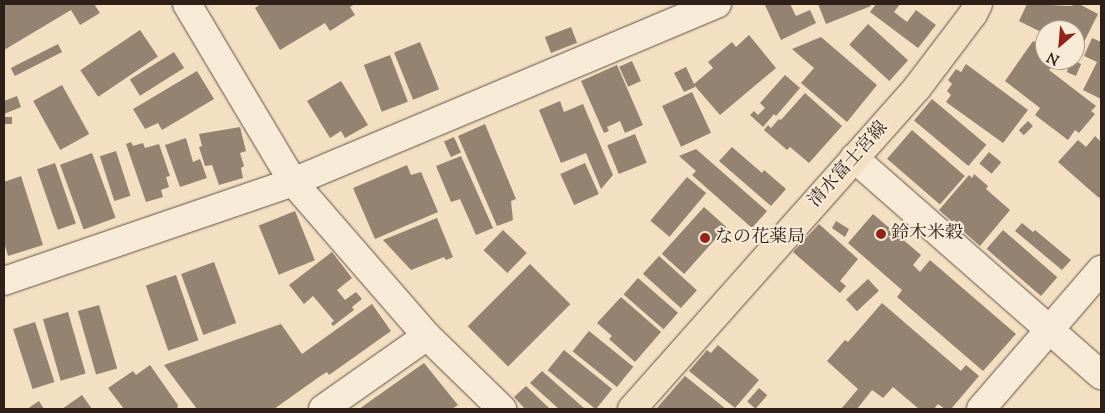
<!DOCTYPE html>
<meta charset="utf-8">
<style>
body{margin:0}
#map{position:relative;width:1105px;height:413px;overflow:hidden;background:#f3dfc2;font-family:"Sorts Mill Goudy","Noto Serif JP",serif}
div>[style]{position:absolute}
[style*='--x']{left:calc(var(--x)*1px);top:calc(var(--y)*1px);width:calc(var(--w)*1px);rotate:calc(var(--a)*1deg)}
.building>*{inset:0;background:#948371;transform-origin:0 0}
.roads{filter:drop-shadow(0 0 1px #5f5043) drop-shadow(0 0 1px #5f5043)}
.minor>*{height:28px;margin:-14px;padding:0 14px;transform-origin:14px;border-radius:14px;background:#f7ead7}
.major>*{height:28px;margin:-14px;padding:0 14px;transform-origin:14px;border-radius:14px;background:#f3dfc2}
.dots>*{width:14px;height:14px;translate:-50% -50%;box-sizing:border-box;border:2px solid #f7ead7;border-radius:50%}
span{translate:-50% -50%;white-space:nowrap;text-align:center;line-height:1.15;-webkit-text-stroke:4px #f7ead7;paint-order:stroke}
.street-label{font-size:18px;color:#2e2019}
.poi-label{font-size:18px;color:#2e2019}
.left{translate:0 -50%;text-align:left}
.frame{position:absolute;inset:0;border:5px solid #2e2019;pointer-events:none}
.north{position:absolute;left:1035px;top:20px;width:50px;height:50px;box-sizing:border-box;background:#f7ead7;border:1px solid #a7998b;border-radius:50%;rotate:207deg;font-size:14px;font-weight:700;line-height:20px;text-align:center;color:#2e2019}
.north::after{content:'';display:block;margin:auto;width:18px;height:22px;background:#8f2418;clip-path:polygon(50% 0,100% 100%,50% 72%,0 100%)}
</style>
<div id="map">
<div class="building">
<div style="clip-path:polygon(4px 4px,94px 4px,100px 13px,80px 25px,71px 10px,4px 50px)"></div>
<div style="clip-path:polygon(261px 4px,355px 4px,350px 7px,355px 15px,330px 31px,325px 23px,280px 50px,255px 8px)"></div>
<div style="clip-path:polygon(768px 4px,790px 4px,796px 16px,810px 10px,816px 23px,781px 40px,765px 5px)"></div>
<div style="clip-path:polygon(818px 4px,870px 4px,871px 6px,826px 24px)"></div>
<div style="clip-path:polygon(876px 4px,900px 4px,894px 12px,907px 22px,916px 10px,936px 25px,918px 48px,870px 12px)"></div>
<div style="clip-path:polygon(1027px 4px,1070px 6px,1079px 4px,1098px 14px,1083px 44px,1075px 40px,1075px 30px,1045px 30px,1045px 34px,1019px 21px)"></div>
<div style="left:868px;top:24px;width:54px;height:28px;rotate:42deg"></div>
<div style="left:571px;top:27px;width:17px;height:28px;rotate:69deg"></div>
<div style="left:140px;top:30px;width:32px;height:72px;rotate:56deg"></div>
<div style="clip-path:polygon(749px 35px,776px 68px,720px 115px,694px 85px,695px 87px,684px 92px,674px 73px,686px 67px,694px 84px,713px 68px,708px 62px,732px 42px,736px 47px)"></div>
<div style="clip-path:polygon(821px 37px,877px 85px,847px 122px,801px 83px,814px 68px,792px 49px)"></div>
<div style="clip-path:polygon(1092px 38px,1101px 42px,1101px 99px,1083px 90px,1097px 62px,1084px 56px)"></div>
<div style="clip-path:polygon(1033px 41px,1045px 47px,1045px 60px,1057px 60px,1049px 70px,1096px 106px,1091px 111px,1095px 114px,1079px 133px,1075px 130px,1068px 140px,1035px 115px,1040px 108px,1005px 81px)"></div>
<div style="left:420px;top:42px;width:51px;height:28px;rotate:68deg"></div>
<div style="left:58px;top:44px;width:9px;height:53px;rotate:63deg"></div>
<div style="left:174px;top:52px;width:19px;height:52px;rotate:58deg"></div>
<div style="left:390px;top:55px;width:50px;height:28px;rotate:69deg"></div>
<div style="left:1072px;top:60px;width:10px;height:13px;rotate:24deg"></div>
<div style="left:632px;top:61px;width:22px;height:14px;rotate:66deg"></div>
<div style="clip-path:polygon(966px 64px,1028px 110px,1003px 143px,946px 102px,951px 95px,947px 91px,952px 84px,948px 80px,956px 69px,961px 72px)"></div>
<div style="clip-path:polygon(617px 65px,643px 125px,625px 133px,620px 121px,607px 127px,609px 131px,604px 133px,581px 81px)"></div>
<div style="clip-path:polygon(197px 71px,214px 99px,162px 130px,158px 123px,145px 129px,133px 109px)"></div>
<div style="clip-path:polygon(785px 75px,800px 88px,776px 116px,774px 114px,763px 127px,750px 115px,754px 111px,758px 115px,765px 108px,760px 103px)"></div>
<div style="clip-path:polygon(341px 81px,368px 125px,345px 138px,341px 131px,330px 138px,307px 101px)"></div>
<div style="left:62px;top:85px;width:56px;height:33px;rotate:61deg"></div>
<div style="left:692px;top:92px;width:45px;height:33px;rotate:65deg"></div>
<div style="clip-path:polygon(805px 93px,842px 126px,809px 163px,790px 147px,787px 150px,764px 130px,768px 125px,771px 128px,779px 119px,781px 120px)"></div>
<div style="clip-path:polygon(17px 96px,21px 107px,4px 114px,4px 101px)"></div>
<div style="left:932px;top:99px;width:71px;height:28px;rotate:40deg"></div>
<div style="clip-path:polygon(560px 101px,564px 112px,583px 104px,613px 175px,601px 189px,586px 153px,561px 163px,539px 110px)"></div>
<div style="left:4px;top:117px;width:8px;height:7px"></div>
<div style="left:1028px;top:121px;width:7px;height:13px;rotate:45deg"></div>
<div style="clip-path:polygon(485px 124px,516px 199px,511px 201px,513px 220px,497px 226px,458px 136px)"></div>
<div style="clip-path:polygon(240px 127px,246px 151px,240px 153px,244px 166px,241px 168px,243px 178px,219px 185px,212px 165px,205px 166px,199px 147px,202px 146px,199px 134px)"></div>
<div style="left:912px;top:130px;width:70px;height:38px;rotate:41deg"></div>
<div style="left:635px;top:134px;width:31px;height:30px;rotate:68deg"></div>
<div style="clip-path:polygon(1095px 136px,1101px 142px,1101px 195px,1099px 198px,1058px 162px,1078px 140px,1086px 147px)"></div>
<div style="left:454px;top:137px;width:17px;height:11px;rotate:66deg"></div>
<div style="clip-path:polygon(186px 138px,193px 162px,200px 159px,207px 178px,180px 187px,165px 145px)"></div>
<div style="clip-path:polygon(131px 142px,133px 146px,143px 143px,145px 148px,159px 144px,170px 176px,166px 177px,169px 187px,161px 190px,163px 197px,146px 202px,126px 144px)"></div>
<div style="clip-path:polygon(732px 147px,762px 173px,764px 170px,786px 189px,771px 206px,719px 161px)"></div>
<div style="clip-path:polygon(696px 149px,767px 211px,752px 228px,692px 175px,696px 171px,679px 156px)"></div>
<div style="left:116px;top:151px;width:47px;height:17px;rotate:72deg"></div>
<div style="left:989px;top:152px;width:16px;height:15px;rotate:40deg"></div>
<div style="left:92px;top:153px;width:69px;height:34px;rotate:70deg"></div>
<div style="clip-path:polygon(461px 156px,493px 228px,476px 235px,460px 199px,451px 202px,436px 166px)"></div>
<div style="left:55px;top:163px;width:64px;height:19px;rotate:71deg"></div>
<div style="left:585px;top:163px;width:34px;height:27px;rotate:66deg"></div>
<div style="clip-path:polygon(407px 165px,411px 175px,421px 172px,438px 212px,375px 239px,353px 188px)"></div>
<div style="clip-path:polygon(974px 174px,988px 186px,986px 189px,1010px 210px,980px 246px,939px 210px,969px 175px,972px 178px)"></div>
<div style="clip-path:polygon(21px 176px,43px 245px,8px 256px,4px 242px,4px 182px)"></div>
<div style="left:687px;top:177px;width:25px;height:57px;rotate:40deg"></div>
<div style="left:704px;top:207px;width:30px;height:63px;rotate:42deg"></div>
<div style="left:295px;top:211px;width:53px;height:39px;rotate:68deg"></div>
<div style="clip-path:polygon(873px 214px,921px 255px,913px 265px,920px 272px,930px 260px,1016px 334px,983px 371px,897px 297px,902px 290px,848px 243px)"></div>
<div style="clip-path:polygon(437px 218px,453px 257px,446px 260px,444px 257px,411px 270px,383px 240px)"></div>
<div style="clip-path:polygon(836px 221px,849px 229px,845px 237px,832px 228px)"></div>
<div style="clip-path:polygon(1022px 223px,1033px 232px,1035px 230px,1071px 260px,1062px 270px,1015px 231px)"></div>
<div style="clip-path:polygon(819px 224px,858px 259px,840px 281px,846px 286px,840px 293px,793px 252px)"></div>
<div style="left:503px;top:230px;width:33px;height:28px;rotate:44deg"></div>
<div style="left:1003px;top:230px;width:72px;height:25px;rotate:41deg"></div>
<div style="clip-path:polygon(332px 252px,352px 278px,337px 290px,345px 300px,356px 292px,362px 299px,352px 307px,354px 310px,333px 326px,331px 323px,334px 321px,313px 296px,304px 304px,289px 285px)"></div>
<div style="left:659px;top:256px;width:51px;height:24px;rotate:42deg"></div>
<div style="left:214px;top:262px;width:65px;height:35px;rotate:70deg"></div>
<div style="left:530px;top:264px;width:57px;height:88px;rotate:45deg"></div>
<div style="left:176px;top:275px;width:69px;height:32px;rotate:71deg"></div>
<div style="left:638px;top:278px;width:53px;height:22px;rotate:41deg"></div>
<div style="left:868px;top:279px;width:16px;height:30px;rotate:47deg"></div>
<div style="clip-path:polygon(621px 297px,661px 332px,635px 362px,609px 339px,612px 336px,597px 323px)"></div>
<div style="clip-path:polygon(882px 303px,961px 371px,966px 365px,979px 376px,951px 409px,945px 409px,938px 404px,934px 409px,919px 409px,893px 387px,883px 398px,872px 390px,857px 409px,841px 409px,858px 389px,827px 361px,845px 340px,848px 342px)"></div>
<div style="clip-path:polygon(372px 304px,391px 331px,329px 375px,327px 372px,319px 377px,274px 409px,197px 409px,164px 365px,281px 324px,302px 354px)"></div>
<div style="left:99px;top:305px;width:66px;height:22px;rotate:74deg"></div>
<div style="left:68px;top:312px;width:64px;height:26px;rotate:74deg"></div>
<div style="left:35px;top:322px;width:63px;height:23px;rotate:72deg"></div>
<div style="left:589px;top:331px;width:57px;height:26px;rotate:39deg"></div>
<div style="clip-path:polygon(718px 345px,759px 380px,735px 408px,689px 371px,707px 350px,711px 353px)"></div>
<div style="left:564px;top:350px;width:62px;height:26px;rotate:39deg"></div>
<div style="clip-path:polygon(424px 363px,458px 405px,452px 409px,359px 409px)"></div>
<div style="clip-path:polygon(150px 365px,178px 405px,177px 409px,124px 409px,108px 388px,133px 371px,136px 375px)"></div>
<div style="clip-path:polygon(542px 371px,585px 409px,559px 409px,530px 383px)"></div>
<div style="clip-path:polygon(685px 376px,726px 409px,656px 409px)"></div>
<div style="clip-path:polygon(526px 386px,550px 409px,525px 409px,514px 397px)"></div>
<div style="left:759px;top:388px;width:11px;height:18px;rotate:41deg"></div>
<div style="clip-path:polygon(82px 395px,92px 409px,62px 409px)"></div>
<div style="clip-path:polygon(39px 401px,44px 409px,27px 409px)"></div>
</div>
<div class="roads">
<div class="minor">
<div style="--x:187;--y:4;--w:207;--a:59.2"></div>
<div style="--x:293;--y:182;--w:204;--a:49"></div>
<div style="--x:427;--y:336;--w:105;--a:44.2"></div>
<div style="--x:854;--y:158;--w:329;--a:41.3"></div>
<div style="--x:4;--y:281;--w:305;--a:-18.9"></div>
<div style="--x:293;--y:182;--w:460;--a:-22.8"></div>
<div style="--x:323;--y:409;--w:127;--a:-35.1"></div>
<div style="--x:981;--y:409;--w:184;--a:-49.2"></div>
</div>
<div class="major">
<div style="--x:632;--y:409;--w:429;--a:-48.4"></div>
<div style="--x:917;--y:88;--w:93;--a:-52.9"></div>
<div style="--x:973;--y:14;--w:11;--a:-63"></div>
</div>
</div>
<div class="dots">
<div style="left:881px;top:234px;background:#8f2418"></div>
<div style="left:705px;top:238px;background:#8f2418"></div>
</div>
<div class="street-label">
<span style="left:849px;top:165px;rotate:-48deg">清水富士宮線</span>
</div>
<div class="poi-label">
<span class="left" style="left:891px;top:234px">鈴木米穀</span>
<span class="left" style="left:715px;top:238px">なの花薬局</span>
</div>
<div class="frame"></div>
<div class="north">N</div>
</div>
